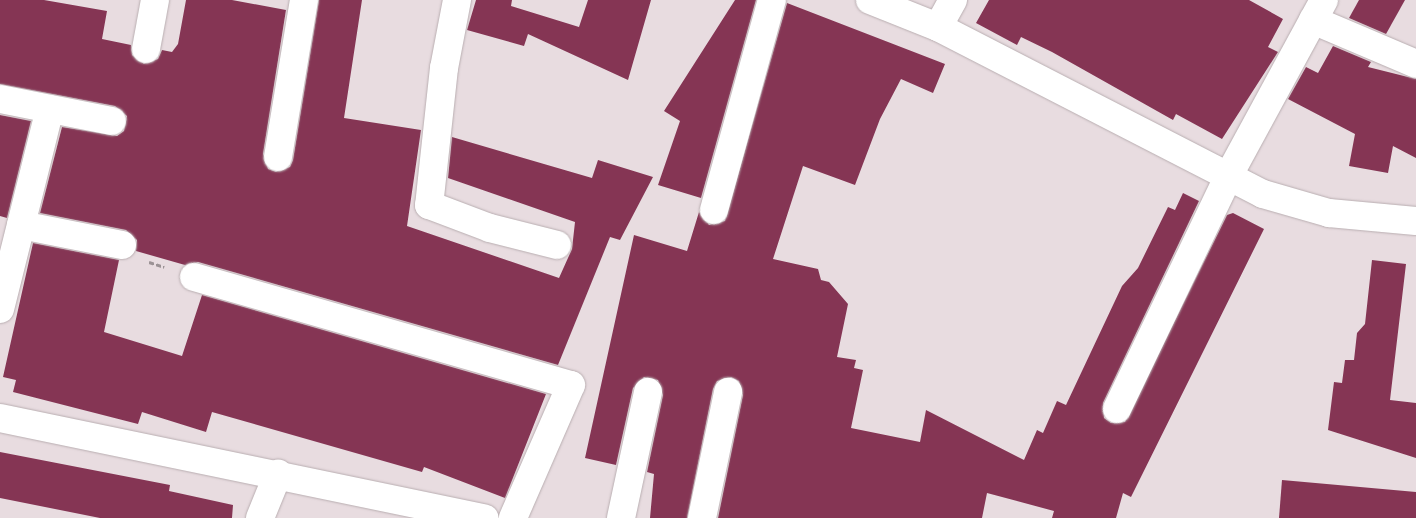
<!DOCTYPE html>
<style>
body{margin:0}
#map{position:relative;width:1416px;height:518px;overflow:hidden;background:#e8dce0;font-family:"Times New Roman",serif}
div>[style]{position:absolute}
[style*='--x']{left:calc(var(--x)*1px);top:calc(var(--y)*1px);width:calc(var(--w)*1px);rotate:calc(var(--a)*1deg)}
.building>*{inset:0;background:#853554}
.path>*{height:3px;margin-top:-1.5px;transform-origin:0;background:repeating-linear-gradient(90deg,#9b9295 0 5px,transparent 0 7.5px)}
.roads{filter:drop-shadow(0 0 1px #b9aeb1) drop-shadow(0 0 1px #b9aeb1)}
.minor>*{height:28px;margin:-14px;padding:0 14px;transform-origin:14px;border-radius:14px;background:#fff}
span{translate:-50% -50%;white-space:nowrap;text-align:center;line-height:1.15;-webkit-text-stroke:5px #f5eaed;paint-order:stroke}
</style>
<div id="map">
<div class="building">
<div style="clip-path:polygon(0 0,44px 0,107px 11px,102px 39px,131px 45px,132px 55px,144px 64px,158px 59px,162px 50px,172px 52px,178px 44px,186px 0,232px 0,286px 10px,263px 154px,268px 169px,276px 172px,290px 167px,293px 160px,319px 0,362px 0,344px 118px,421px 130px,407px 226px,559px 278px,572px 249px,575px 222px,448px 178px,452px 137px,592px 178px,598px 160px,653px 177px,620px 240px,610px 237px,558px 365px,198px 262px,185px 265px,136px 251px,137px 240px,126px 230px,40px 213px,62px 127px,117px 136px,124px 131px,127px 116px,115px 106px,0 84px)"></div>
<div style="clip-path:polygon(476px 0,512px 0,511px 6px,579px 27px,588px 0,651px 0,628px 80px,528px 34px,524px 46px,467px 30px)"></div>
<div style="clip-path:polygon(735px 0,756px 0,701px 198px,658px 185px,680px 121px,664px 111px)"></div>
<div style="clip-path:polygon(989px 0,1249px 0,1283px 19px,1268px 47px,1278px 52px,1222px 139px,1176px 114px,1173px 120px,1052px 52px,1021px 37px,1017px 45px,976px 23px)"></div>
<div style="clip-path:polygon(1359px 0,1405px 0,1386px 34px,1349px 18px)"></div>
<div style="clip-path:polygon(787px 3px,945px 64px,933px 93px,901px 79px,880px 119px,855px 185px,803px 166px,773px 259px,818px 269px,821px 280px,829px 282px,848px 304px,837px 357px,856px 360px,854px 368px,863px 370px,851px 428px,920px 442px,926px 410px,1024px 460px,1037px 430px,1043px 433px,1057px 401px,1066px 405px,1122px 286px,1138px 268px,1168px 207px,1175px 210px,1183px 193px,1199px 201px,1103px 403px,1104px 418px,1111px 423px,1125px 422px,1227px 215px,1233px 213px,1264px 229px,1131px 497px,1123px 493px,1116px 518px,1052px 518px,1054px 511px,987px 493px,982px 518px,718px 518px,743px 395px,739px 381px,731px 377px,717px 381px,713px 389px,687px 518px,650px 518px,654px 474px,647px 472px,663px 395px,658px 380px,644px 377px,633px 388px,616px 465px,585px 458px,634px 235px,687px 251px,699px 212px,709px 225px,725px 221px)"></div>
<div style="clip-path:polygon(1333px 46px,1371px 62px,1368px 67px,1416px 79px,1416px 158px,1393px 146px,1388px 173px,1349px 166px,1355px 134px,1288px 99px,1306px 67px,1318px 73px)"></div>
<div style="clip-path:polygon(0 115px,31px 121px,7px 218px,0 216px)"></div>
<div style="clip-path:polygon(33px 243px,119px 260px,104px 332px,182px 356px,202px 295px,546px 394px,505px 498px,424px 467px,422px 472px,212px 412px,206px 432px,142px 412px,138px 424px,13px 392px,16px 380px,3px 377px)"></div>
<div style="clip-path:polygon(1372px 260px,1406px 264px,1390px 400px,1416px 403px,1416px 458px,1328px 430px,1334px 382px,1342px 383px,1345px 360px,1354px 360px,1357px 333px,1365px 324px)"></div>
<div style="clip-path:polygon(0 452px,170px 485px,169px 491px,233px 505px,232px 518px,100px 518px,0 498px)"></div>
<div style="clip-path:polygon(1282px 480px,1416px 492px,1416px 518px,1279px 518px)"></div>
</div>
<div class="path">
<div style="--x:149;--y:262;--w:16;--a:18"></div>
</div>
<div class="roads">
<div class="minor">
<div style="--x:457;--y:0;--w:69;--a:100.8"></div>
<div style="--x:444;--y:68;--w:138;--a:96.2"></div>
<div style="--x:429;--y:205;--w:65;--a:20.7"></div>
<div style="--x:490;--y:228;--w:69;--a:14.2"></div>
<div style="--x:870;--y:0;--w:73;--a:21.7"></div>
<div style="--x:938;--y:27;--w:365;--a:27.2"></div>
<div style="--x:1263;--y:194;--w:69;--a:16.1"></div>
<div style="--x:1329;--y:213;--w:87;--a:5.3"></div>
<div style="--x:1313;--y:20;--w:112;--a:23.1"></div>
<div style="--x:938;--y:27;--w:31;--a:-61"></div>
<div style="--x:146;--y:49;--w:50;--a:-79.6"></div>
<div style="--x:0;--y:99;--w:114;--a:11.1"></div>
<div style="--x:278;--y:157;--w:159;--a:-80.6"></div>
<div style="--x:714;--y:210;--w:218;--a:-74.6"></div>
<div style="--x:21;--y:225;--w:103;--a:11.2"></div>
<div style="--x:194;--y:277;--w:392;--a:16"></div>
<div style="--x:571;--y:385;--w:145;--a:113.6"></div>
<div style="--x:0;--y:309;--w:206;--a:-76"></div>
<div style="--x:1117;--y:409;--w:259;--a:-64.4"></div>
<div style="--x:1229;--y:175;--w:199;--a:-61.5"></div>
<div style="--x:0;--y:418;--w:495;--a:11.7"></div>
<div style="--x:260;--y:518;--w:48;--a:-67.8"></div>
<div style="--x:621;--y:518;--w:129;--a:-77.9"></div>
<div style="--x:702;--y:518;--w:129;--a:-78.3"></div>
</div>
</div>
</div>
